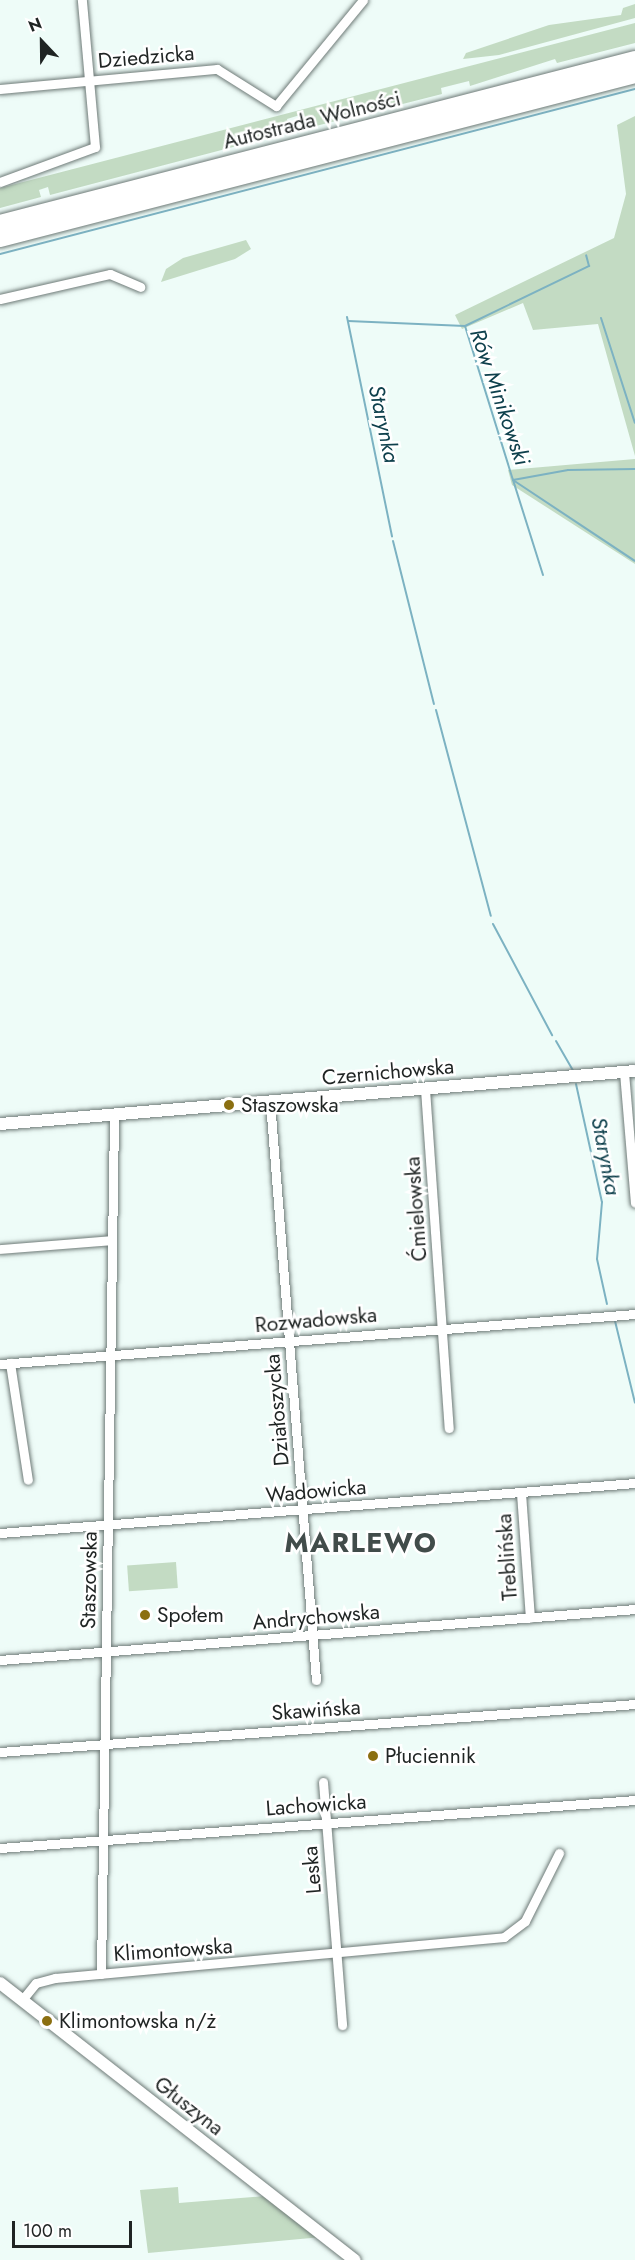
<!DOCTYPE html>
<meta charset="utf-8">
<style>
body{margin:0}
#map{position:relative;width:635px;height:2260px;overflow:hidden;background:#eefcf8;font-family:Jost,sans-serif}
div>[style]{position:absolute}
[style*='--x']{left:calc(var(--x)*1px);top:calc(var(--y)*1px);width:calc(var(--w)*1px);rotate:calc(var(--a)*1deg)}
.green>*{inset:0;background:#c3dbc3;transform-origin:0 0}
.stream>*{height:2px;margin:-1px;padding:0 1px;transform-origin:1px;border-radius:1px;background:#7cb2c2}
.roads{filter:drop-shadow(0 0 2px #6e7a77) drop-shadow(0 0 2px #6e7a77)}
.minor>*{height:9px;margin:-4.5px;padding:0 4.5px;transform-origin:4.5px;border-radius:4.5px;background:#fff}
.tertiary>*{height:12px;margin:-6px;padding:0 6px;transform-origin:6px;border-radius:6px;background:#fff}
.motorway>*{height:18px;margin:-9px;padding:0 9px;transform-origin:9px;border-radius:9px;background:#fff}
.dots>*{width:16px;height:16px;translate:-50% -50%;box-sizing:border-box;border:3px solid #fff;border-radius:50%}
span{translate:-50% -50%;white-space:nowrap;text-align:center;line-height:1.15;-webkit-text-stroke:5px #fff;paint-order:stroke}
.street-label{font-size:21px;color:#1f2423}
.poi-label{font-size:21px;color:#1f2423}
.left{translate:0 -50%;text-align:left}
.water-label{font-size:22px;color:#0e404c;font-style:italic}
.district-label{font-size:27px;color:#414c4a;font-weight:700;letter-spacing:1.5px}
.north{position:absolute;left:12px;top:12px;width:60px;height:60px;-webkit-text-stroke:4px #fff;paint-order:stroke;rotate:338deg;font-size:16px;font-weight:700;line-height:24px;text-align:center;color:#1f2423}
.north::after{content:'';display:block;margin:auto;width:21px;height:27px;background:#1f2423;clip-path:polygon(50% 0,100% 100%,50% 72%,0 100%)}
.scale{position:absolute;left:12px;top:2221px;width:120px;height:27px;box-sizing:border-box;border:3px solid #1f2423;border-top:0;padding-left:8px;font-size:18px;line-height:21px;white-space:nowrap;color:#1f2423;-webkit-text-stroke:4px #fff;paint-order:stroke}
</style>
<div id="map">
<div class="green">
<div style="clip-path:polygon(635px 4px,635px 18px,499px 55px,463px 59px,466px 53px,549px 25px,621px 15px,623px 8px)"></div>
<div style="clip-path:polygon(635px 23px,635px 43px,557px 63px,555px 59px,470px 86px,469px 81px,441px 88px,442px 94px,304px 129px,300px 115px,287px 119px,290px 132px,50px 195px,48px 187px,39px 190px,41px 197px,0 208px,0 188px)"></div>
<div style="clip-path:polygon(635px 116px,635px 456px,598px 324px,533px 330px,523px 303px,462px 329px,455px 315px,614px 238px,626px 194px,617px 125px)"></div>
<div style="clip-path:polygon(246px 240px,251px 249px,235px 259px,161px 282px,166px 269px,183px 258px)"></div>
<div style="clip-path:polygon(635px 459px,635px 564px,512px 485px,508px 470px)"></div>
<div style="left:176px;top:1562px;width:26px;height:49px;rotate:86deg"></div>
<div style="clip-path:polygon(178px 2187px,179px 2203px,265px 2196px,322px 2237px,148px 2253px,140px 2190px)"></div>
</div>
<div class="stream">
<div style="--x:0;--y:254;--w:656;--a:-14.57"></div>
<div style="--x:347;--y:317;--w:224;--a:78.4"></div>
<div style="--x:601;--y:318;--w:110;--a:72.1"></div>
<div style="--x:348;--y:321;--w:117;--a:2.4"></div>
<div style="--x:465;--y:326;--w:161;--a:72.7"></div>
<div style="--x:513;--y:480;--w:146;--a:33.6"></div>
<div style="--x:465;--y:326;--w:138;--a:-25.8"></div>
<div style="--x:589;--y:266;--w:11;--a:-105"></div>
<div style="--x:393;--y:541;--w:168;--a:75.9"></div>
<div style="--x:543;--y:575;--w:100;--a:-107.5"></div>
<div style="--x:513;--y:480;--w:56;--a:-10.3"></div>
<div style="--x:568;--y:470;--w:67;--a:-0.9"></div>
<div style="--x:436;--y:710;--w:213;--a:75.1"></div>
<div style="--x:493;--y:924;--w:126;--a:62"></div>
<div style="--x:556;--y:1041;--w:34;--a:60"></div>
<div style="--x:576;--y:1084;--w:121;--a:77.6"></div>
<div style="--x:602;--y:1202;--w:57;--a:95"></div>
<div style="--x:597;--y:1259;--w:46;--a:77.5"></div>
<div style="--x:615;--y:1321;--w:84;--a:76.3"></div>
</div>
<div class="roads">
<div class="minor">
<div style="--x:0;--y:89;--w:218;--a:-5.3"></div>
<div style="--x:217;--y:69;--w:70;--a:32.1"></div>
<div style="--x:276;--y:106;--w:137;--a:-50.6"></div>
<div style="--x:0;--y:182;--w:101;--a:-20.2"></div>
<div style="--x:95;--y:147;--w:148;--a:-95.1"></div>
<div style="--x:0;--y:299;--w:113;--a:-12.8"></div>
<div style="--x:110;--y:274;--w:33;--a:23"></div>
<div style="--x:624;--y:1072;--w:131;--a:85.2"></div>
<div style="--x:425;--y:1089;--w:340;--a:86"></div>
<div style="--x:270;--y:1102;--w:580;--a:85.45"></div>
<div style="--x:0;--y:1249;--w:112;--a:-4.6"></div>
<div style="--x:10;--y:1363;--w:118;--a:81.3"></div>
<div style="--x:0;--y:1364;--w:637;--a:-4.5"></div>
<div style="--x:521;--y:1493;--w:125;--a:85.9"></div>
<div style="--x:0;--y:1533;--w:637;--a:-4.5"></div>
<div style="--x:0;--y:1660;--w:637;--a:-4.59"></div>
<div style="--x:0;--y:1752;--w:637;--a:-4.32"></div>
<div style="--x:323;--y:1782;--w:244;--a:85.5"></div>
<div style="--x:0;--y:1848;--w:637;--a:-4.32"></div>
<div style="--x:101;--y:1974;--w:859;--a:-89.13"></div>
<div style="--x:22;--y:2000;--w:22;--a:-51"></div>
<div style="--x:36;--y:1983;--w:20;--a:-15"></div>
<div style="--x:55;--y:1978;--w:451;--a:-5.2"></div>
<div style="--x:504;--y:1937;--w:26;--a:-37"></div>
<div style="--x:525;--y:1921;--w:76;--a:-63.4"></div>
</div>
<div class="tertiary">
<div style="--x:0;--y:1124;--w:637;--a:-4.77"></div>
<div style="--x:0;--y:1983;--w:450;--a:38"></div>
</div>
<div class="motorway">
<div style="--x:0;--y:224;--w:656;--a:-14.48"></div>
<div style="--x:0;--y:238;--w:656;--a:-14.48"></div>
</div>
</div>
<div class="dots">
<div style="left:229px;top:1105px;background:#8b6f11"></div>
<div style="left:145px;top:1615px;background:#8b6f11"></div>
<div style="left:373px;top:1756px;background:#8b6f11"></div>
<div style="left:47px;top:2021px;background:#8b6f11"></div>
</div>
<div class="street-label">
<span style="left:146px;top:57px;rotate:-5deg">Dziedzicka</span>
<span style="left:312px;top:120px;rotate:-14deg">Autostrada Wolności</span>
<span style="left:388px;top:1072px;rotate:-5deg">Czernichowska</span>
<span style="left:416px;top:1209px;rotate:-94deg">Ćmielowska</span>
<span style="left:316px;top:1320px;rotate:-5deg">Rozwadowska</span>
<span style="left:277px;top:1410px;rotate:-95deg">Działoszycka</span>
<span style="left:316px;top:1491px;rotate:-5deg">Wadowicka</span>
<span style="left:507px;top:1557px;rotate:-94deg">Treblińska</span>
<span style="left:89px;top:1580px;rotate:-89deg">Staszowska</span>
<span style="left:316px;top:1617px;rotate:-5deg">Andrychowska</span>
<span style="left:316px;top:1710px;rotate:-4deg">Skawińska</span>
<span style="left:316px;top:1805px;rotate:-4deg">Lachowicka</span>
<span style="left:312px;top:1870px;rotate:-95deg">Leska</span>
<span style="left:173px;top:1950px;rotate:-4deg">Klimontowska</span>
<span style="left:189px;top:2106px;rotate:38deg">Głuszyna</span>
</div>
<div class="poi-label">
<span class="left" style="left:241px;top:1105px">Staszowska</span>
<span class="left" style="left:157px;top:1615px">Społem</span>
<span class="left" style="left:385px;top:1756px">Płuciennik</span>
<span class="left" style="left:59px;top:2021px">Klimontowska n/ż</span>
</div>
<div class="water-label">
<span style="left:500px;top:397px;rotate:71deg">Rów Minikowski</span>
<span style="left:384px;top:424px;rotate:78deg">Starynka</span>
<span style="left:606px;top:1156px;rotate:79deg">Starynka</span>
</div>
<div class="district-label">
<span style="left:361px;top:1543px">MARLEWO</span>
</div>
<div class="north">N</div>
<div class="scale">100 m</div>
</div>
